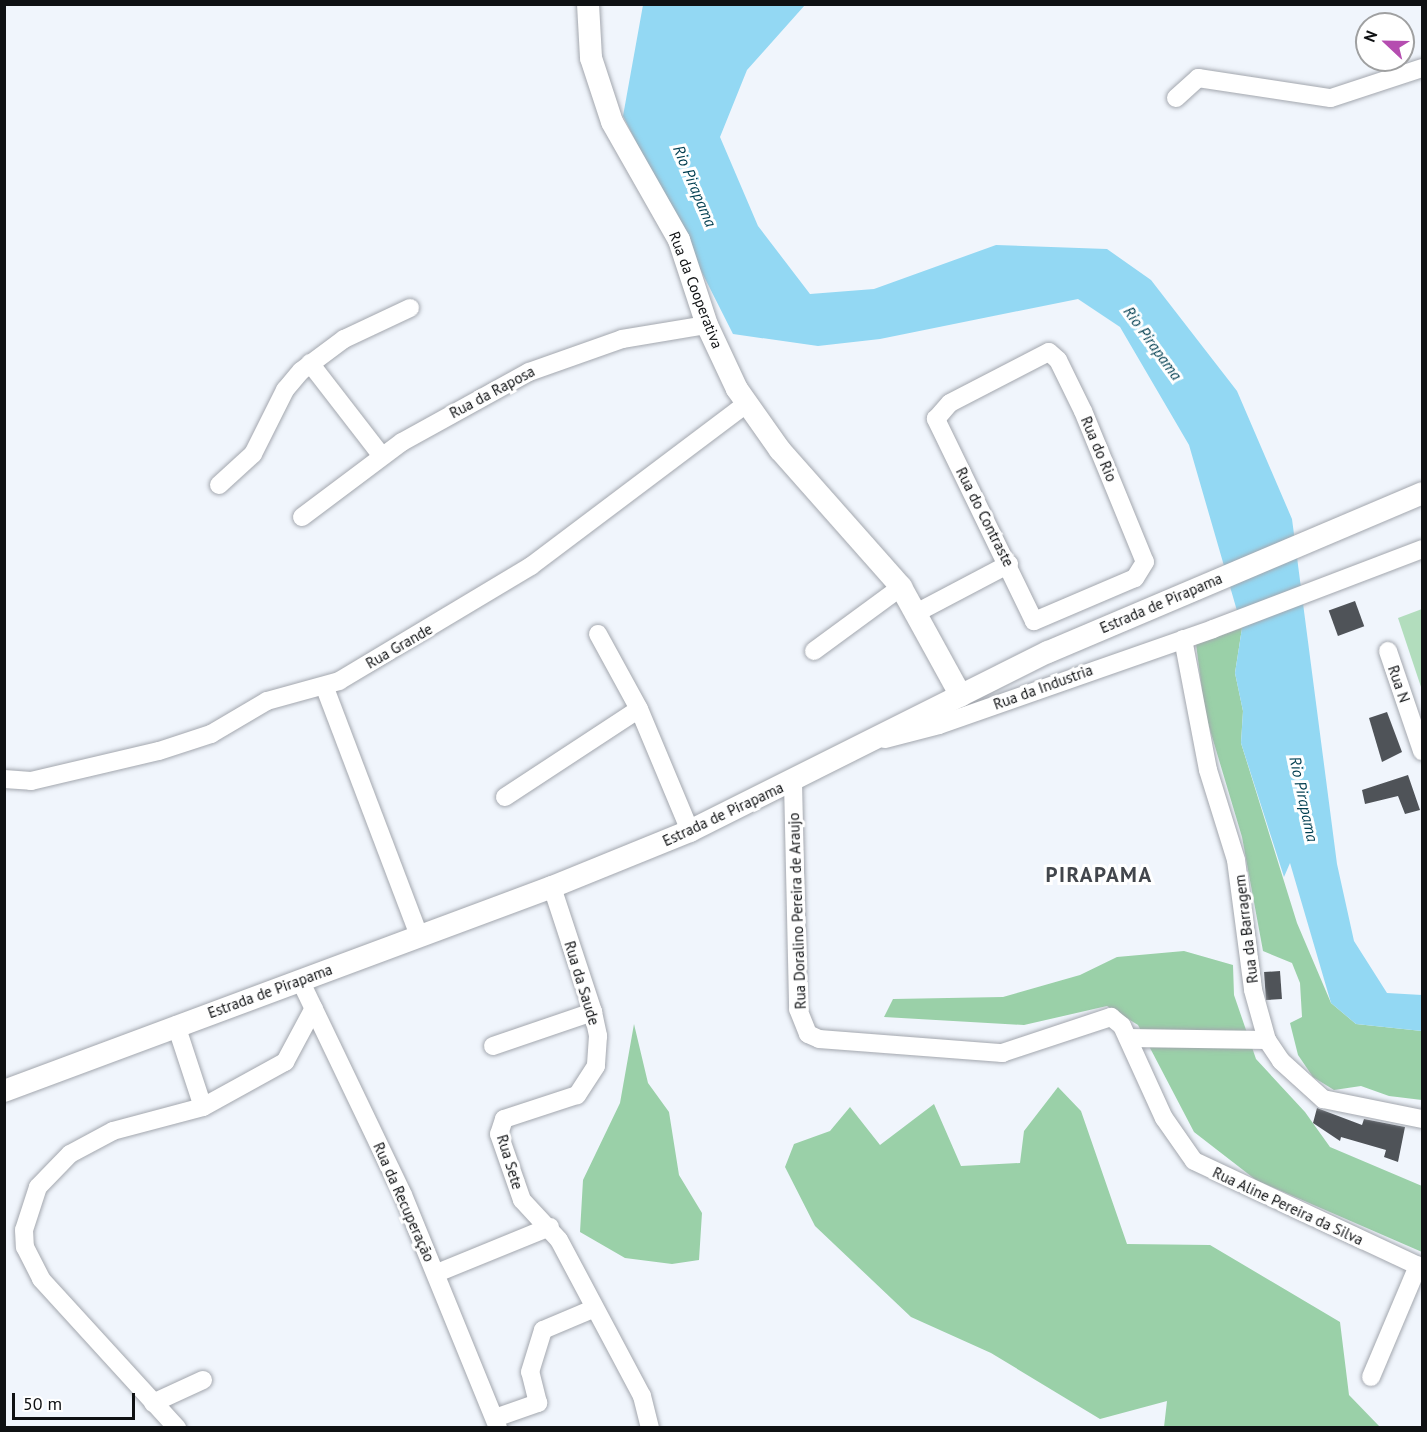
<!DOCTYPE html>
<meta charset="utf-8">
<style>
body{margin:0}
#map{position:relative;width:1427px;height:1432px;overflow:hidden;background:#f0f5fc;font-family:"PT Sans",sans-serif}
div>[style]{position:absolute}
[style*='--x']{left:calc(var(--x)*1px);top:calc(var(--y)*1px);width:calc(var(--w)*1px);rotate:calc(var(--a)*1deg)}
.green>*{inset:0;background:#b2ddbd}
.forest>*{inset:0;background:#9ad0a8}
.water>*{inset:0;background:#93d8f3}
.building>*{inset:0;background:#4f5358;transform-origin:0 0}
.roads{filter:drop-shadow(0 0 2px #a3a7ae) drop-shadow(0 0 2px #a3a7ae)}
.minor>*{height:18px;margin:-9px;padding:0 9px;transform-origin:9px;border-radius:9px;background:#fff}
.tertiary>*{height:22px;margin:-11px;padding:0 11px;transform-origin:11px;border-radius:11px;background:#fff}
span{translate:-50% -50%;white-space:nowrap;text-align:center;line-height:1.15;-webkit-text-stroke:6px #fff;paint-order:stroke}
.street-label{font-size:15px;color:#0f1113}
.water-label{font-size:16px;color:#003e50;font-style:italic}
.district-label{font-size:21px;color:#42464c;font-weight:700;letter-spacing:1.5px}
.frame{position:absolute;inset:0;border:6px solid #0f1113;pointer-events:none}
.north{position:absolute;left:1355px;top:12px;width:60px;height:60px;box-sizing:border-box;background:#fff;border:2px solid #9fa0a1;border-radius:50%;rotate:292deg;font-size:16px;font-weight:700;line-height:24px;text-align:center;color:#0f1113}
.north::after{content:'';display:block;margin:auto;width:21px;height:27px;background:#b54db0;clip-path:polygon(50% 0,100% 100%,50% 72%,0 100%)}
.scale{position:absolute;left:12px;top:1393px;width:123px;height:27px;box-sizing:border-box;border:3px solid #0f1113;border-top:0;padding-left:8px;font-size:18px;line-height:21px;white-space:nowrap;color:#0f1113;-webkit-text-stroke:4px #fff;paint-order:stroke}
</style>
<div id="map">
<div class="green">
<div style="clip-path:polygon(1422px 609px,1422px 690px,1398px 618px)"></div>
</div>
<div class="forest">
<div style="clip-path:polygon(1242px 628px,1235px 673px,1243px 711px,1241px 743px,1297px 923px,1331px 1003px,1356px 1024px,1422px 1031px,1422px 1100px,1389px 1096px,1361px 1086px,1334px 1090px,1313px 1077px,1298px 1055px,1290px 1023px,1302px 1017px,1300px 983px,1292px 963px,1263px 951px,1242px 837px,1205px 713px,1196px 644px)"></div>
<div style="clip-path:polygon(1184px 951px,1233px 965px,1234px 995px,1256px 1059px,1305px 1112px,1330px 1147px,1422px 1186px,1422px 1252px,1256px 1180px,1194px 1132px,1138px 1025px,1107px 1006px,1024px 1025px,884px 1017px,893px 999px,1003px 997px,1080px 975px,1117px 957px)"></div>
<div style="clip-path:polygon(634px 1024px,648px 1083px,669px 1112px,679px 1175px,702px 1213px,699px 1260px,672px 1264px,625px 1258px,580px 1232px,583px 1180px,620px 1103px)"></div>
<div style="clip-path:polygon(1058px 1087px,1081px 1111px,1127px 1244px,1210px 1245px,1340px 1322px,1349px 1395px,1380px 1427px,1164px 1427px,1167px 1401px,1100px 1419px,991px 1353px,911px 1317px,815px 1226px,785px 1167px,794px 1144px,830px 1131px,850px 1107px,880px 1145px,934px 1104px,961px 1166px,1020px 1163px,1024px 1131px)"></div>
</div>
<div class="water">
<div style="clip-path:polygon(643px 5px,805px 5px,747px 70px,720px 137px,758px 226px,810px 294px,874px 289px,996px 245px,1107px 249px,1151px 280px,1237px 391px,1292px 519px,1337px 864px,1354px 941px,1387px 993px,1422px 995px,1422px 1031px,1356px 1024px,1331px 1003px,1290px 863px,1284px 877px,1241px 743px,1243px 711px,1235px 673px,1242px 628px,1189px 445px,1120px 327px,1078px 299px,880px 339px,818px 346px,733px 334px,623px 116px)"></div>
</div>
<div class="building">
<div style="left:1355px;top:601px;width:27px;height:28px;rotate:70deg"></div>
<div style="clip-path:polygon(1387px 712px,1402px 752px,1382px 762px,1369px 718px)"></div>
<div style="clip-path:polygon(1408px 775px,1420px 810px,1405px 814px,1398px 796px,1365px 804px,1362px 790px)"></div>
<div style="left:1280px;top:971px;width:28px;height:16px;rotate:86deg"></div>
<div style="clip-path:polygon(1317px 1108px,1362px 1125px,1364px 1119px,1405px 1127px,1398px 1162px,1384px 1157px,1386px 1150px,1341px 1137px,1340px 1141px,1313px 1123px)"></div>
</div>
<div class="roads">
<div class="minor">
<div style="--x:1176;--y:98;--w:30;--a:-42"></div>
<div style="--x:1198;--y:78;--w:134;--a:8.6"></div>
<div style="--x:1331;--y:98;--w:96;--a:-18.2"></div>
<div style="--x:1049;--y:352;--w:12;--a:42"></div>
<div style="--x:1058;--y:360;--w:57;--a:63.9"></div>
<div style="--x:1083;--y:411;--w:163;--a:67.7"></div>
<div style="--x:1145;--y:562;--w:19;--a:122"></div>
<div style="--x:1135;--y:578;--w:110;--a:156.9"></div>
<div style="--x:1034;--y:621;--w:225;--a:-115.9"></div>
<div style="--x:936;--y:419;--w:21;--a:-49"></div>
<div style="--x:950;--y:403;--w:111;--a:-27.3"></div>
<div style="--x:310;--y:363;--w:116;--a:52.3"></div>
<div style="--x:219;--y:485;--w:46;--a:-42.4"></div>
<div style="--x:253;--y:454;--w:72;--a:-63.4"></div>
<div style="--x:285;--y:390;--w:25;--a:-50"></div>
<div style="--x:301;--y:371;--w:54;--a:-36.7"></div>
<div style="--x:344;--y:339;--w:73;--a:-25.2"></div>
<div style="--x:302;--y:517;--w:125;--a:-36.9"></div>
<div style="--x:402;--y:442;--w:145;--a:-28.9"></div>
<div style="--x:529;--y:372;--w:99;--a:-19.5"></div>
<div style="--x:622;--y:339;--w:86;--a:-9.4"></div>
<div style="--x:918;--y:612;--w:103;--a:-27.8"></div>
<div style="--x:598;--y:634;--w:85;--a:61.3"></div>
<div style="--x:639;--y:709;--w:132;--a:67.3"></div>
<div style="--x:1183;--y:639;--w:133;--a:79.2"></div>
<div style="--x:1208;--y:770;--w:94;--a:72.7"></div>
<div style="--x:1236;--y:860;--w:131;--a:82.5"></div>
<div style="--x:1253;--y:990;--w:52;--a:74.4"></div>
<div style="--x:1267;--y:1040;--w:25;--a:56"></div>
<div style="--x:1281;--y:1061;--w:57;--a:42.1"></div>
<div style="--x:1323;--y:1099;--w:101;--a:11.4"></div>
<div style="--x:814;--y:651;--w:108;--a:-36.3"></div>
<div style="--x:1388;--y:651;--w:106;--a:71.2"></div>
<div style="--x:325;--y:688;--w:264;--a:69.2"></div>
<div style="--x:885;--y:739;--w:56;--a:-14.5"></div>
<div style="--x:939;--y:725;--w:290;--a:-19.3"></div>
<div style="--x:1213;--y:629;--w:224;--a:-20.9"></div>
<div style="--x:4;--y:779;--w:27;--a:4"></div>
<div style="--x:31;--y:781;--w:131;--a:-13.2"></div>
<div style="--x:159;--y:751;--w:55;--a:-18.1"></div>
<div style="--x:211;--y:734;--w:65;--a:-30.5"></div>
<div style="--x:267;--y:701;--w:75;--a:-15.5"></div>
<div style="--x:339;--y:681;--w:224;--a:-30.9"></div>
<div style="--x:531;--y:566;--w:269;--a:-37"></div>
<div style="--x:793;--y:782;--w:227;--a:88.7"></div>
<div style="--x:798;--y:1009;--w:27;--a:68"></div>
<div style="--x:808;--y:1034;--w:12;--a:24"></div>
<div style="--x:819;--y:1039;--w:184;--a:4.4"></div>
<div style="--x:1002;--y:1053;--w:115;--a:-18.3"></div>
<div style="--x:1111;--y:1017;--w:14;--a:39"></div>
<div style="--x:1122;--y:1026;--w:101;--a:65.5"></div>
<div style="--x:1164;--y:1118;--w:52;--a:55.1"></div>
<div style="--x:1194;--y:1161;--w:252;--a:25.1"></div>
<div style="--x:505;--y:797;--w:160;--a:-33.3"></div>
<div style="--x:552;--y:887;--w:132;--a:71.8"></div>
<div style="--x:593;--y:1012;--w:25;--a:78"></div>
<div style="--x:598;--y:1036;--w:30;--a:94"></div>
<div style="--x:596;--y:1066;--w:35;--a:123"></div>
<div style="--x:577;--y:1095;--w:77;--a:161.8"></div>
<div style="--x:504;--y:1119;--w:16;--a:108"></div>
<div style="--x:499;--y:1134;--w:70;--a:70.8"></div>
<div style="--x:522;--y:1200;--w:54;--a:47.2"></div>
<div style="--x:559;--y:1240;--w:177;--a:62"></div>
<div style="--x:642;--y:1396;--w:33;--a:76"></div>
<div style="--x:300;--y:980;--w:238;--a:64.4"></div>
<div style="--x:403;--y:1195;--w:252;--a:67.8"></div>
<div style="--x:176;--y:1025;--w:86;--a:71.8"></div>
<div style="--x:203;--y:1107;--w:93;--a:165.1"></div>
<div style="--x:113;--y:1131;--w:49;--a:151.9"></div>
<div style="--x:70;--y:1154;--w:46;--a:134.1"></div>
<div style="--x:38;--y:1187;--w:45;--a:108"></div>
<div style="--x:24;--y:1230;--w:17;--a:87"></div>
<div style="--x:25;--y:1247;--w:36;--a:63"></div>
<div style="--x:41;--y:1279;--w:202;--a:47.6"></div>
<div style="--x:1128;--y:1038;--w:139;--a:0.8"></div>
<div style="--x:493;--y:1046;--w:106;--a:-18.8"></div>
<div style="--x:203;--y:1107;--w:94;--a:-28.8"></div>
<div style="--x:285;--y:1062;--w:61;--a:-61.8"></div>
<div style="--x:437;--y:1273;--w:122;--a:-22.2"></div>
<div style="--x:1371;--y:1377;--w:121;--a:-67.1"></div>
<div style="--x:153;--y:1403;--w:55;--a:-24.7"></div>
<div style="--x:495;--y:1418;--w:46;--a:-19.2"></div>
<div style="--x:538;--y:1403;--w:32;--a:-104"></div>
<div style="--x:530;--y:1372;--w:44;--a:-72.8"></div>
<div style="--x:543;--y:1330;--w:54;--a:-22.8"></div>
</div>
<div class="tertiary">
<div style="--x:588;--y:4;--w:54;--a:86.8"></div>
<div style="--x:591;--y:58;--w:67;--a:71.8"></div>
<div style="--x:612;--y:122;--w:136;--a:60.4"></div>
<div style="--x:679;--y:240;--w:89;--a:71.8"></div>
<div style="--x:707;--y:325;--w:71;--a:64.9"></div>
<div style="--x:737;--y:389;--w:75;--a:54.8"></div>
<div style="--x:780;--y:450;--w:183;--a:48.5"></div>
<div style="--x:901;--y:587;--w:124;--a:61.2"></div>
<div style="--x:4;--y:1091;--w:585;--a:-20.42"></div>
<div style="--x:552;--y:887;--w:149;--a:-22.1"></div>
<div style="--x:690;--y:831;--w:400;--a:-26.6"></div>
<div style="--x:1048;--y:652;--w:406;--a:-23"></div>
</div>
</div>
<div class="street-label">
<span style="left:696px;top:290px;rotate:69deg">Rua da Cooperativa</span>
<span style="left:492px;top:392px;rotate:-28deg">Rua da Raposa</span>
<span style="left:1099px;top:449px;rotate:67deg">Rua do Rio</span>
<span style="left:985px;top:517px;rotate:63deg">Rua do Contraste</span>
<span style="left:1161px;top:603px;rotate:-23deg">Estrada de Pirapama</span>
<span style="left:399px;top:646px;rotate:-30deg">Rua Grande</span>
<span style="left:1399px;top:684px;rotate:71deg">Rua N</span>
<span style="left:1043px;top:687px;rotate:-20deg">Rua da Industria</span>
<span style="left:723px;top:814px;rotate:-25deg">Estrada de Pirapama</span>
<span style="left:797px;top:911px;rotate:-92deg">Rua Doralino Pereira de Araujo</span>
<span style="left:1246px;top:929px;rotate:-97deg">Rua da Barragem</span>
<span style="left:582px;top:983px;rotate:73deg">Rua da Saude</span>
<span style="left:270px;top:991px;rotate:-20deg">Estrada de Pirapama</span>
<span style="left:510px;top:1162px;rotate:73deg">Rua Sete</span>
<span style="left:404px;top:1202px;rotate:66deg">Rua da Recuperação</span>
<span style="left:1288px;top:1206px;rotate:25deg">Rua Aline Pereira da Silva</span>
</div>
<div class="water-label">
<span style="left:695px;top:186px;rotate:67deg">Rio Pirapama</span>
<span style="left:1153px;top:343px;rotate:54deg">Rio Pirapama</span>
<span style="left:1304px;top:799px;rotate:78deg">Rio Pirapama</span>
</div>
<div class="district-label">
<span style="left:1099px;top:875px">PIRAPAMA</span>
</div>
<div class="frame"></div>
<div class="north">N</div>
<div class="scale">50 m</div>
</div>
